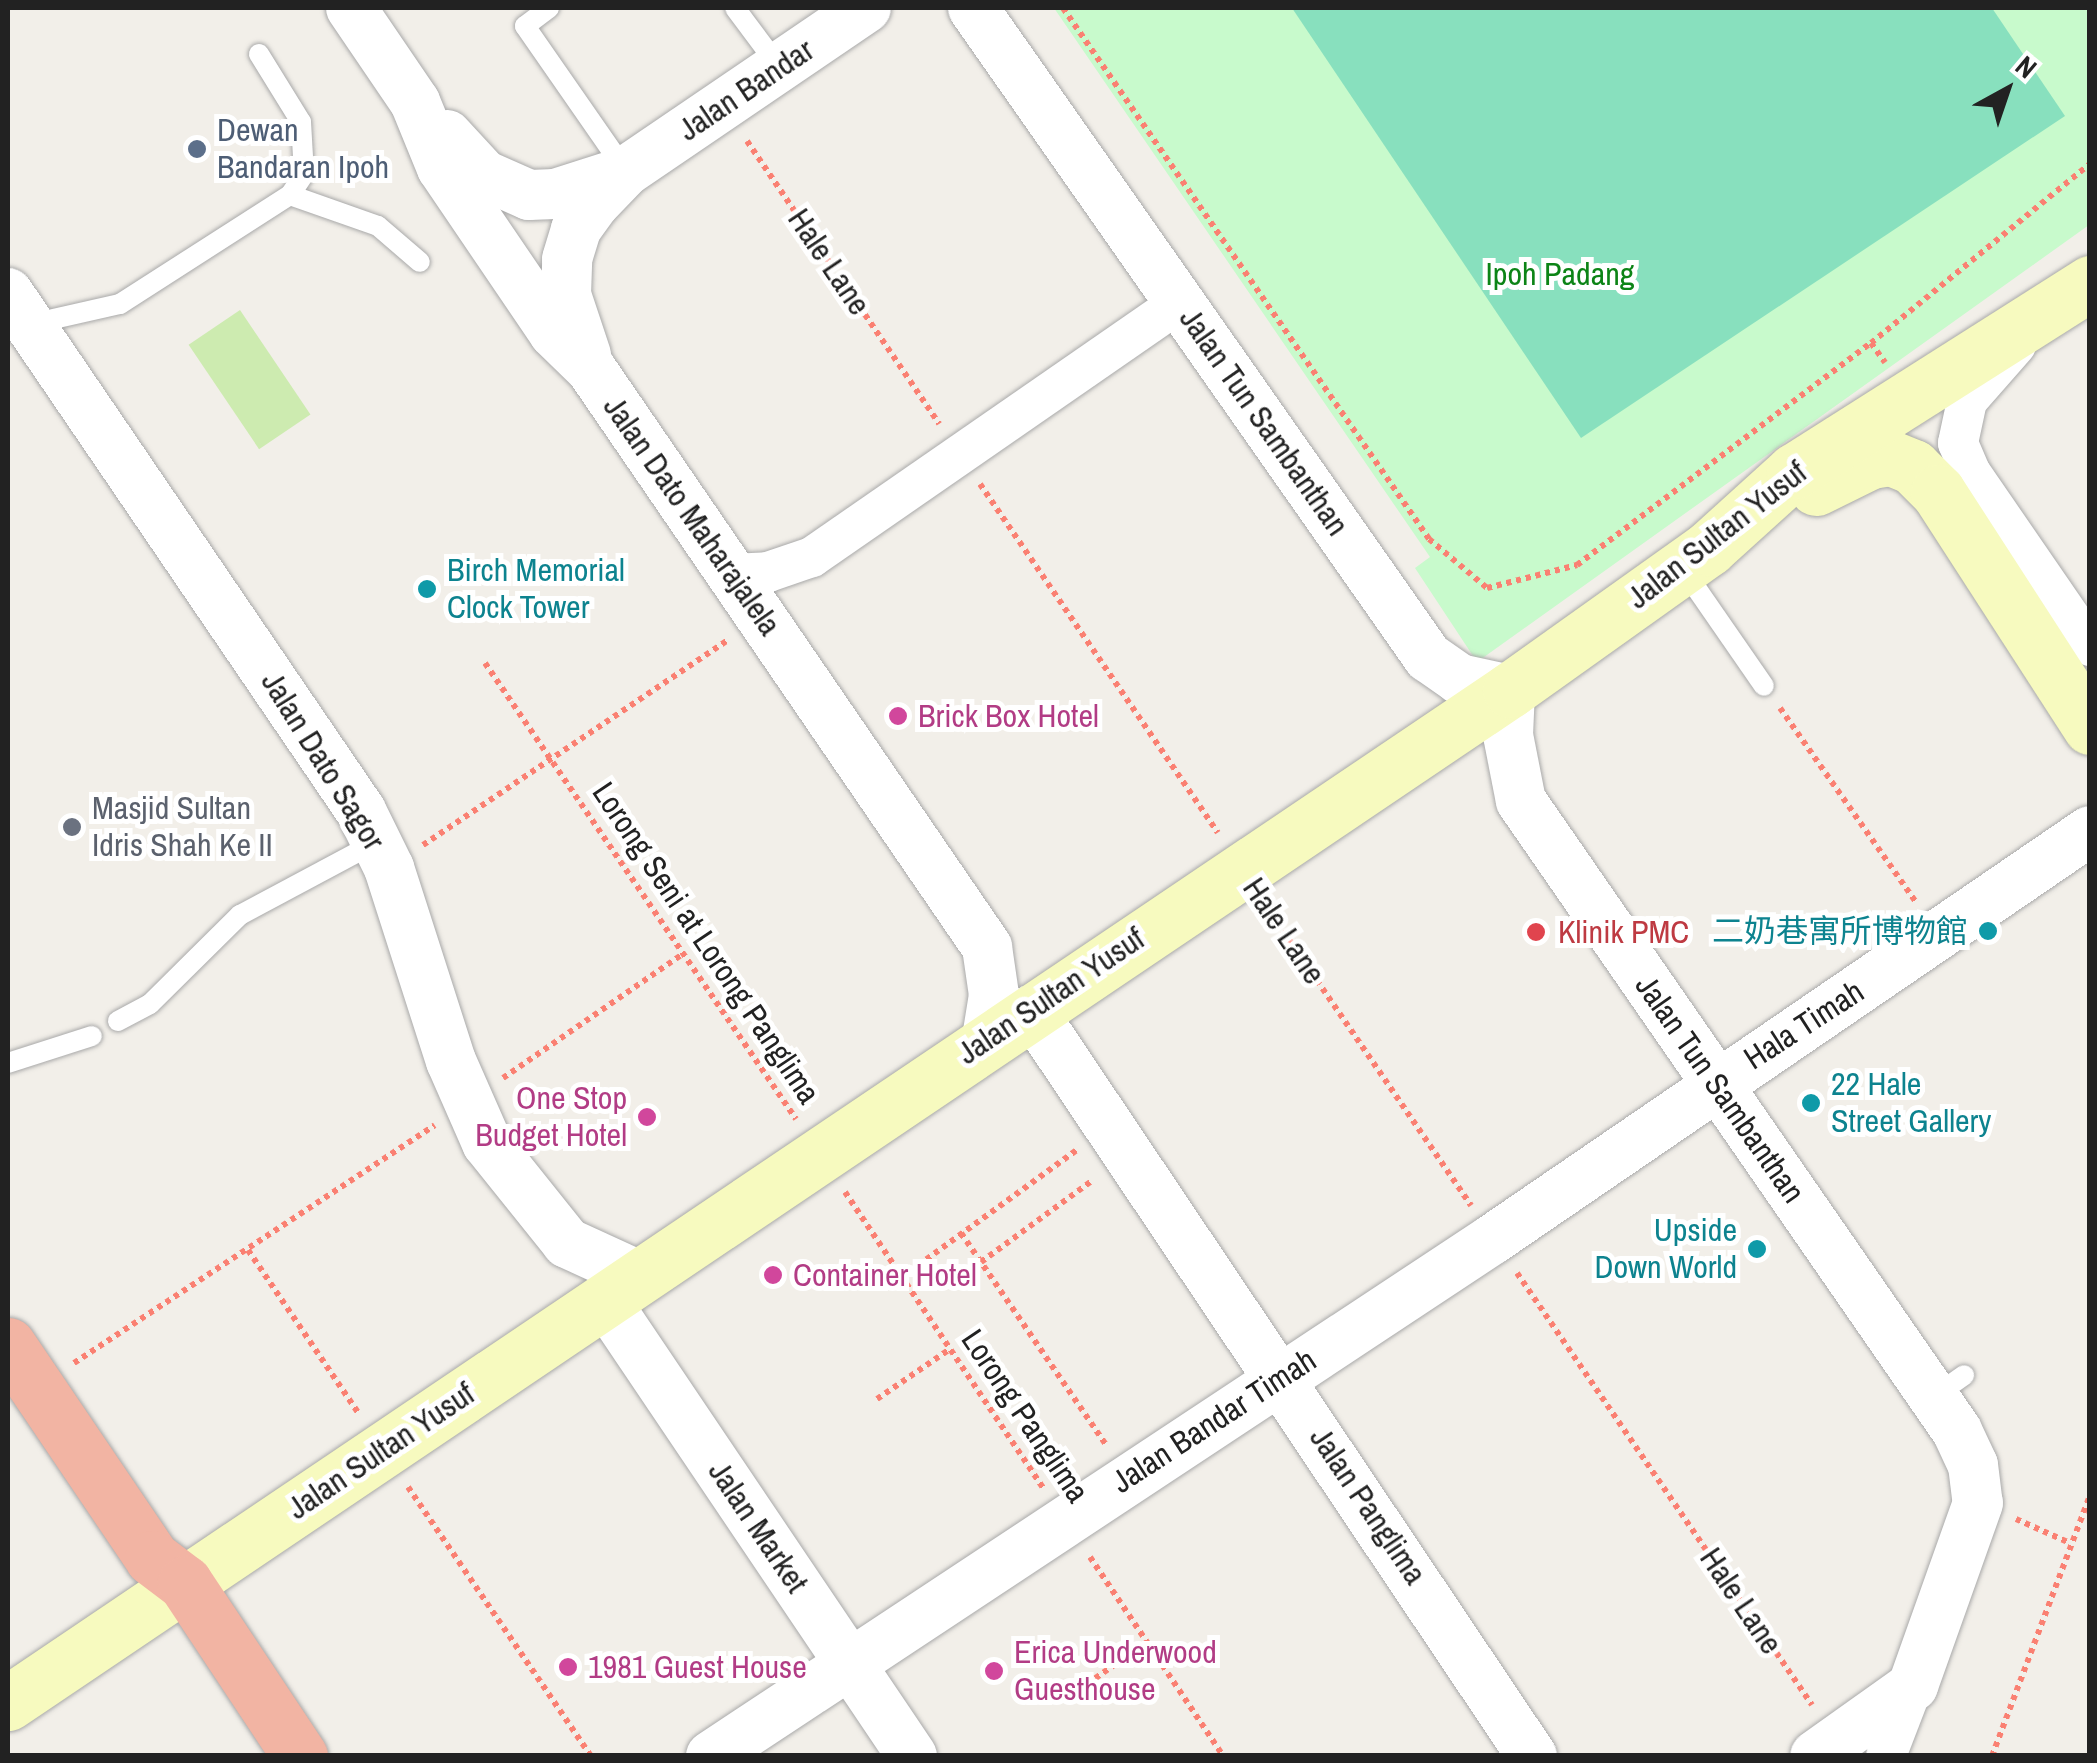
<!DOCTYPE html>
<meta charset="utf-8">
<style>
body{margin:0}
#map{position:relative;width:2097px;height:1763px;overflow:hidden;background:#f2efe9;font-family:"Archivo Narrow","Noto Sans SC",sans-serif}
div>[style]{position:absolute}
[style*='--x']{left:calc(var(--x)*1px);top:calc(var(--y)*1px);width:calc(var(--w)*1px);rotate:calc(var(--a)*1deg)}
.grass>*{inset:0;background:#cdebb0;transform-origin:0 0}
.park>*{inset:0;background:#c8facc}
.pitch>*{inset:0;background:#88e0be}
.path>*{height:6px;margin-top:-3px;transform-origin:0;background:repeating-linear-gradient(90deg,#fa8072 0 5px,transparent 0 10px)}
.roads{filter:drop-shadow(0 0 2px #a9a9a9) drop-shadow(0 0 2px #a9a9a9)}
.service>*{height:20px;margin:-10px;padding:0 10px;transform-origin:10px;border-radius:10px;background:#fff}
.minor>*{height:40px;margin:-20px;padding:0 20px;transform-origin:20px;border-radius:20px;background:#fff}
.tertiary>*{height:50px;margin:-25px;padding:0 25px;transform-origin:25px;border-radius:25px;background:#fff}
.secondary>*{height:55px;margin:-27.5px;padding:0 27.5px;transform-origin:27.5px;border-radius:27.5px;background:#f7fabf}
.trunk>*{height:55px;margin:-27.5px;padding:0 27.5px;transform-origin:27.5px;border-radius:27.5px;background:#f2b4a3}
.dots>*{width:28px;height:28px;translate:-50% -50%;box-sizing:border-box;border:5px solid #fff;border-radius:50%}
span{translate:-50% -50%;white-space:nowrap;text-align:center;line-height:1.15;-webkit-text-stroke:10px #fff;paint-order:stroke}
.street-label{font-size:32px;color:#222}
.service-label{font-size:32px;color:#4e5e75}
.left{translate:0 -50%;text-align:left}
.park-label{font-size:32px;color:#0c8416}
.culture-label{font-size:32px;color:#0d838f}
.right{translate:-100% -50%;text-align:right}
.hotel-label{font-size:32px;color:#b23c85}
.worship-label{font-size:32px;color:#5b616d}
.health-label{font-size:32px;color:#be3a42}
.frame{position:absolute;inset:0;border:10px solid #222;pointer-events:none}
.north{position:absolute;left:1957px;top:40px;width:100px;height:100px;-webkit-text-stroke:8px #fff;paint-order:stroke;rotate:40deg;font-size:28px;font-weight:700;line-height:40px;text-align:center;color:#222}
.north::after{content:'';display:block;margin:auto;width:35px;height:45px;background:#222;clip-path:polygon(50% 0,100% 100%,50% 72%,0 100%)}
</style>
<div id="map">
<div class="grass">
<div style="left:240px;top:310px;width:126px;height:62px;rotate:56deg"></div>
</div>
<div class="park">
<div style="clip-path:polygon(1054px 8px,2089px 8px,2089px 225px,1477px 662px,1415px 568px,1430px 557px)"></div>
</div>
<div class="pitch">
<div style="clip-path:polygon(1292px 8px,1992px 8px,2065px 116px,1581px 438px)"></div>
</div>
<div class="path">
<div style="--x:1063;--y:8;--w:645;--a:55.42"></div>
<div style="--x:1429;--y:539;--w:76;--a:40.2"></div>
<div style="--x:1487;--y:588;--w:93;--a:-14.3"></div>
<div style="--x:1577;--y:565;--w:368;--a:-37.1"></div>
<div style="--x:1871;--y:343;--w:283;--a:-39.3"></div>
<div style="--x:747;--y:141;--w:342;--a:55.8"></div>
<div style="--x:1871;--y:343;--w:24;--a:54"></div>
<div style="--x:980;--y:484;--w:422;--a:55.7"></div>
<div style="--x:485;--y:663;--w:552;--a:55.71"></div>
<div style="--x:1780;--y:708;--w:237;--a:55"></div>
<div style="--x:423;--y:845;--w:367;--a:-33.9"></div>
<div style="--x:1266;--y:906;--w:363;--a:55.6"></div>
<div style="--x:503;--y:1078;--w:219;--a:-34.6"></div>
<div style="--x:845;--y:1192;--w:358;--a:56.2"></div>
<div style="--x:961;--y:1233;--w:258;--a:55.6"></div>
<div style="--x:248;--y:1250;--w:198;--a:55.9"></div>
<div style="--x:981;--y:1262;--w:139;--a:-36.2"></div>
<div style="--x:1517;--y:1273;--w:523;--a:55.67"></div>
<div style="--x:902;--y:1277;--w:216;--a:-36"></div>
<div style="--x:74;--y:1363;--w:432;--a:-33.4"></div>
<div style="--x:877;--y:1399;--w:88;--a:-34.4"></div>
<div style="--x:408;--y:1487;--w:325;--a:55.8"></div>
<div style="--x:2016;--y:1519;--w:59;--a:24"></div>
<div style="--x:1090;--y:1557;--w:239;--a:56.2"></div>
<div style="--x:1087;--y:1684;--w:73;--a:-35"></div>
<div style="--x:1992;--y:1756;--w:279;--a:-69.4"></div>
</div>
<div class="roads">
<div class="service">
<div style="--x:549;--y:8;--w:30;--a:143"></div>
<div style="--x:525;--y:26;--w:175;--a:55.2"></div>
<div style="--x:735;--y:8;--w:74;--a:53.3"></div>
<div style="--x:290;--y:195;--w:93;--a:19.4"></div>
<div style="--x:378;--y:226;--w:55;--a:40.6"></div>
<div style="--x:31;--y:324;--w:91;--a:-12.7"></div>
<div style="--x:120;--y:304;--w:202;--a:-32.7"></div>
<div style="--x:290;--y:195;--w:25;--a:-56"></div>
<div style="--x:304;--y:174;--w:52;--a:-93.3"></div>
<div style="--x:301;--y:122;--w:80;--a:-121.7"></div>
<div style="--x:1683;--y:569;--w:142;--a:55.3"></div>
<div style="--x:118;--y:1021;--w:36;--a:-28"></div>
<div style="--x:150;--y:1004;--w:127;--a:-44.7"></div>
<div style="--x:240;--y:915;--w:155;--a:-28.1"></div>
<div style="--x:8;--y:1063;--w:88;--a:-17.8"></div>
<div style="--x:1933;--y:1397;--w:38;--a:-35"></div>
</div>
<div class="minor">
<div style="--x:2016;--y:345;--w:74;--a:131.2"></div>
<div style="--x:1967;--y:401;--w:43;--a:102.1"></div>
<div style="--x:1958;--y:443;--w:33;--a:67"></div>
<div style="--x:1971;--y:473;--w:210;--a:55.5"></div>
<div style="--x:732;--y:574;--w:36;--a:-3"></div>
<div style="--x:768;--y:572;--w:46;--a:-18.8"></div>
<div style="--x:812;--y:557;--w:448;--a:-34.7"></div>
<div style="--x:1886;--y:1756;--w:75;--a:-68.9"></div>
</div>
<div class="tertiary">
<div style="--x:351;--y:8;--w:114;--a:55.8"></div>
<div style="--x:415;--y:102;--w:71;--a:67.8"></div>
<div style="--x:442;--y:168;--w:199;--a:55.8"></div>
<div style="--x:554;--y:333;--w:52;--a:44.2"></div>
<div style="--x:591;--y:369;--w:701;--a:55.58"></div>
<div style="--x:987;--y:947;--w:49;--a:81.7"></div>
<div style="--x:994;--y:995;--w:44;--a:99.2"></div>
<div style="--x:973;--y:8;--w:793;--a:54.97"></div>
<div style="--x:1428;--y:657;--w:38;--a:35"></div>
<div style="--x:1459;--y:679;--w:52;--a:12.2"></div>
<div style="--x:1510;--y:690;--w:45;--a:92.5"></div>
<div style="--x:1508;--y:735;--w:67;--a:78.9"></div>
<div style="--x:1521;--y:801;--w:766;--a:55.31"></div>
<div style="--x:1957;--y:1431;--w:38;--a:65"></div>
<div style="--x:1973;--y:1465;--w:38;--a:83"></div>
<div style="--x:1978;--y:1503;--w:194;--a:109.6"></div>
<div style="--x:1913;--y:1686;--w:120;--a:144.5"></div>
<div style="--x:447;--y:135;--w:54;--a:47.2"></div>
<div style="--x:484;--y:175;--w:49;--a:24"></div>
<div style="--x:529;--y:195;--w:26;--a:-2"></div>
<div style="--x:555;--y:194;--w:69;--a:-17.7"></div>
<div style="--x:8;--y:293;--w:627;--a:55.73"></div>
<div style="--x:361;--y:811;--w:64;--a:63.8"></div>
<div style="--x:389;--y:868;--w:203;--a:72.2"></div>
<div style="--x:451;--y:1061;--w:90;--a:66.3"></div>
<div style="--x:487;--y:1143;--w:128;--a:51.3"></div>
<div style="--x:567;--y:1243;--w:79;--a:24.6"></div>
<div style="--x:586;--y:355;--w:63;--a:-108.4"></div>
<div style="--x:566;--y:295;--w:36;--a:-88"></div>
<div style="--x:567;--y:259;--w:31;--a:-73"></div>
<div style="--x:576;--y:229;--w:32;--a:-54"></div>
<div style="--x:595;--y:203;--w:45;--a:-45.9"></div>
<div style="--x:626;--y:171;--w:290;--a:-34.2"></div>
<div style="--x:1031;--y:1010;--w:899;--a:56.12"></div>
<div style="--x:604;--y:1299;--w:551;--a:56.02"></div>
<div style="--x:711;--y:1756;--w:937;--a:-33.47"></div>
<div style="--x:1493;--y:1239;--w:723;--a:-34.35"></div>
</div>
<div class="secondary">
<div style="--x:1816;--y:488;--w:61;--a:-26.1"></div>
<div style="--x:1871;--y:461;--w:20;--a:-9"></div>
<div style="--x:1891;--y:458;--w:24;--a:22"></div>
<div style="--x:1913;--y:467;--w:35;--a:45"></div>
<div style="--x:1938;--y:492;--w:280;--a:57.1"></div>
<div style="--x:8;--y:1703;--w:1812;--a:-34"></div>
<div style="--x:1510;--y:690;--w:244;--a:-35.5"></div>
<div style="--x:1709;--y:548;--w:115;--a:-42.2"></div>
<div style="--x:1794;--y:471;--w:351;--a:-32.4"></div>
</div>
<div class="trunk">
<div style="--x:8;--y:1345;--w:257;--a:55.9"></div>
<div style="--x:152;--y:1558;--w:41;--a:37.1"></div>
<div style="--x:185;--y:1583;--w:208;--a:56.4"></div>
</div>
</div>
<div class="dots">
<div style="left:197px;top:149px;background:#5c6f8a"></div>
<div style="left:427px;top:589px;background:#0f9aa8"></div>
<div style="left:898px;top:716px;background:#d1479c"></div>
<div style="left:72px;top:827px;background:#6b7280"></div>
<div style="left:1988px;top:931px;background:#0f9aa8"></div>
<div style="left:1536px;top:932px;background:#e0444e"></div>
<div style="left:1811px;top:1103px;background:#0f9aa8"></div>
<div style="left:647px;top:1117px;background:#d1479c"></div>
<div style="left:1757px;top:1249px;background:#0f9aa8"></div>
<div style="left:773px;top:1275px;background:#d1479c"></div>
<div style="left:568px;top:1667px;background:#d1479c"></div>
<div style="left:994px;top:1671px;background:#d1479c"></div>
</div>
<div class="street-label">
<span style="left:746px;top:90px;rotate:-34deg">Jalan Bandar</span>
<span style="left:829px;top:262px;rotate:56deg">Hale Lane</span>
<span style="left:1264px;top:422px;rotate:55deg">Jalan Tun Sambanthan</span>
<span style="left:692px;top:516px;rotate:55deg">Jalan Dato Maharajalela</span>
<span style="left:1717px;top:535px;rotate:-38deg">Jalan Sultan Yusuf</span>
<span style="left:323px;top:761px;rotate:58deg">Jalan Dato Sagor</span>
<span style="left:1284px;top:931px;rotate:56deg">Hale Lane</span>
<span style="left:706px;top:943px;rotate:56deg">Lorong Seni at Lorong Panglima</span>
<span style="left:1051px;top:996px;rotate:-34deg">Jalan Sultan Yusuf</span>
<span style="left:1804px;top:1025px;rotate:-33deg">Hala Timah</span>
<span style="left:1720px;top:1089px;rotate:55deg">Jalan Tun Sambanthan</span>
<span style="left:1025px;top:1416px;rotate:56deg">Lorong Panglima</span>
<span style="left:1214px;top:1421px;rotate:-33deg">Jalan Bandar Timah</span>
<span style="left:381px;top:1451px;rotate:-34deg">Jalan Sultan Yusuf</span>
<span style="left:1368px;top:1506px;rotate:56deg">Jalan Panglima</span>
<span style="left:758px;top:1527px;rotate:56deg">Jalan Market</span>
<span style="left:1741px;top:1601px;rotate:56deg">Hale Lane</span>
</div>
<div class="service-label">
<span class="left" style="left:217px;top:149px">Dewan<br>Bandaran Ipoh</span>
</div>
<div class="park-label">
<span style="left:1560px;top:274px">Ipoh Padang</span>
</div>
<div class="culture-label">
<span class="left" style="left:447px;top:589px">Birch Memorial<br>Clock Tower</span>
<span class="right" style="left:1968px;top:931px">二奶巷寓所博物館</span>
<span class="left" style="left:1831px;top:1103px">22 Hale<br>Street Gallery</span>
<span class="right" style="left:1737px;top:1249px">Upside<br>Down World</span>
</div>
<div class="hotel-label">
<span class="left" style="left:918px;top:716px">Brick Box Hotel</span>
<span class="right" style="left:627px;top:1117px">One Stop<br>Budget Hotel</span>
<span class="left" style="left:793px;top:1275px">Container Hotel</span>
<span class="left" style="left:1014px;top:1671px">Erica Underwood<br>Guesthouse</span>
<span class="left" style="left:588px;top:1667px">1981 Guest House</span>
</div>
<div class="worship-label">
<span class="left" style="left:92px;top:827px">Masjid Sultan<br>Idris Shah Ke II</span>
</div>
<div class="health-label">
<span class="left" style="left:1558px;top:932px">Klinik PMC</span>
</div>
<div class="frame"></div>
<div class="north">N</div>
</div>
